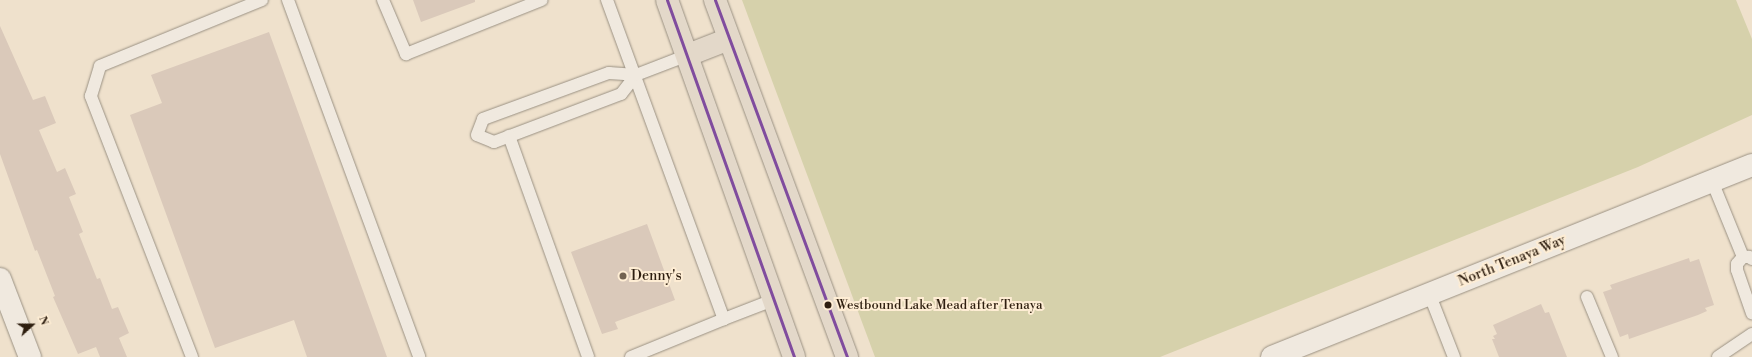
<!DOCTYPE html>
<style>
body{margin:0}
#map{position:relative;width:1752px;height:357px;overflow:hidden;background:#efe1cc;font-family:"Libre Bodoni",serif}
div>[style]{position:absolute}
[style*='--x']{left:calc(var(--x)*1px);top:calc(var(--y)*1px);width:calc(var(--w)*1px);rotate:calc(var(--a)*1deg)}
.green>*{inset:0;background:#d6d1ab}
.building>*{inset:0;background:#dac9ba}
.roads{filter:drop-shadow(0 0 1px #9a9183) drop-shadow(0 0 1px #9a9183)}
.service>*{height:12px;margin:-6px;padding:0 6px;transform-origin:6px;border-radius:6px;background:#f0e9df}
.minor>*{height:22px;margin:-11px;padding:0 11px;transform-origin:11px;border-radius:11px;background:#f0e9df}
.secondary>*{height:22px;margin:-11px;padding:0 11px;transform-origin:11px;border-radius:11px;background:#f0e9df}
.primary>*{height:22px;margin:-11px;padding:0 11px;transform-origin:11px;border-radius:11px;background:#e3d8c9}
.bus-1>*{height:3px;margin:-1.5px;padding:0 1.5px;transform-origin:1.5px;border-radius:1.5px;background:#804c9e}
.dots>*{width:11px;height:11px;translate:-50% -50%;box-sizing:border-box;border:2px solid #feedd4;border-radius:50%}
span{translate:-50% -50%;white-space:nowrap;text-align:center;line-height:1.15;-webkit-text-stroke:4px #feedd4;paint-order:stroke}
.bus-label{font-size:13px;color:#2e1e0f}
.left{translate:0 -50%;text-align:left}
.street-label{font-size:14px;color:#2e1e0f}
.poi-label{font-size:14px;color:#2e1e0f}
.north{position:absolute;left:12px;top:305px;width:40px;height:40px;-webkit-text-stroke:3px #feedd4;paint-order:stroke;rotate:69deg;font-size:11px;font-weight:700;line-height:16px;text-align:center;color:#2e1e0f}
.north::after{content:'';display:block;margin:auto;width:14px;height:18px;background:#2e1e0f;clip-path:polygon(50% 0,100% 100%,50% 72%,0 100%)}
</style>
<div id="map">
<div class="green">
<div style="clip-path:polygon(742px 0,1736px 0,1752px 39px,1752px 115px,1638px 167px,1160px 357px,875px 357px)"></div>
</div>
<div class="building">
<div style="clip-path:polygon(413px 0,475px 0,475px 2px,421px 22px)"></div>
<div style="clip-path:polygon(0 26px,33px 100px,45px 96px,56px 123px,39px 130px,57px 172px,65px 168px,76px 194px,69px 197px,83px 232px,79px 234px,97px 279px,100px 278px,112px 309px,118px 307px,129px 333px,119px 338px,127px 357px,100px 357px,96px 347px,78px 354px,53px 297px,55px 296px,37px 250px,35px 251px,0 154px)"></div>
<div style="clip-path:polygon(269px 32px,387px 357px,307px 357px,294px 320px,215px 348px,130px 115px,162px 103px,151px 75px)"></div>
<div style="clip-path:polygon(647px 224px,675px 300px,615px 322px,618px 329px,602px 334px,571px 252px)"></div>
<div style="clip-path:polygon(1689px 258px,1690px 262px,1699px 259px,1714px 305px,1705px 308px,1707px 311px,1698px 315px,1629px 339px,1628px 334px,1620px 337px,1603px 292px,1612px 289px,1610px 285px)"></div>
<div style="clip-path:polygon(1541px 304px,1545px 313px,1549px 312px,1567px 357px,1499px 357px,1492px 339px,1495px 339px,1493px 336px,1497px 334px,1493px 325px)"></div>
</div>
<div class="roads">
<div class="service">
<div style="--x:288;--y:0;--w:380;--a:69.8"></div>
<div style="--x:383;--y:0;--w:59;--a:66.9"></div>
<div style="--x:406;--y:54;--w:146;--a:-21.7"></div>
<div style="--x:607;--y:0;--w:340;--a:69.9"></div>
<div style="--x:724;--y:319;--w:53;--a:-21.2"></div>
<div style="--x:636;--y:75;--w:24;--a:128"></div>
<div style="--x:621;--y:94;--w:136;--a:159.3"></div>
<div style="--x:494;--y:142;--w:18;--a:-158"></div>
<div style="--x:477;--y:135;--w:17;--a:-69"></div>
<div style="--x:483;--y:119;--w:134;--a:-20.1"></div>
<div style="--x:609;--y:73;--w:27;--a:4"></div>
<div style="--x:636;--y:75;--w:56;--a:-21"></div>
<div style="--x:509;--y:136;--w:235;--a:70.3"></div>
<div style="--x:1712;--y:181;--w:82;--a:67.8"></div>
<div style="--x:1752;--y:259;--w:4;--a:-146"></div>
<div style="--x:1749;--y:257;--w:6;--a:180"></div>
<div style="--x:1743;--y:257;--w:9;--a:131"></div>
<div style="--x:1737;--y:264;--w:6;--a:90"></div>
<div style="--x:1737;--y:270;--w:46;--a:70.8"></div>
<div style="--x:1429;--y:293;--w:69;--a:68.7"></div>
<div style="--x:1587;--y:297;--w:65;--a:67.4"></div>
<div style="--x:192;--y:357;--w:280;--a:-111.2"></div>
<div style="--x:91;--y:96;--w:31;--a:-73"></div>
<div style="--x:100;--y:66;--w:175;--a:-22.2"></div>
<div style="--x:631;--y:357;--w:100;--a:-22.2"></div>
<div style="--x:1718;--y:357;--w:41;--a:-34.1"></div>
</div>
<div class="minor">
<div style="--x:0;--y:279;--w:84;--a:69"></div>
</div>
<div class="secondary">
<div style="--x:1272;--y:357;--w:517;--a:-21.8"></div>
</div>
<div class="primary">
<div style="--x:667;--y:0;--w:379;--a:70.4"></div>
<div style="--x:715;--y:0;--w:381;--a:69.7"></div>
<div style="--x:688;--y:55;--w:44;--a:-21.3"></div>
</div>
</div>
<div class="bus-1">
<div style="--x:667;--y:0;--w:379;--a:70.4"></div>
<div style="--x:715;--y:0;--w:381;--a:69.7"></div>
</div>
<div class="dots">
<div style="left:623px;top:276px;background:#726251"></div>
<div style="left:828px;top:305px;background:#2e1e0f"></div>
</div>
<div class="bus-label">
<span class="left" style="left:836px;top:305px">Westbound Lake Mead after Tenaya</span>
</div>
<div class="street-label">
<span style="left:1512px;top:261px;rotate:-22deg">North Tenaya Way</span>
</div>
<div class="poi-label">
<span class="left" style="left:631px;top:276px">Denny's</span>
</div>
<div class="north">N</div>
</div>
